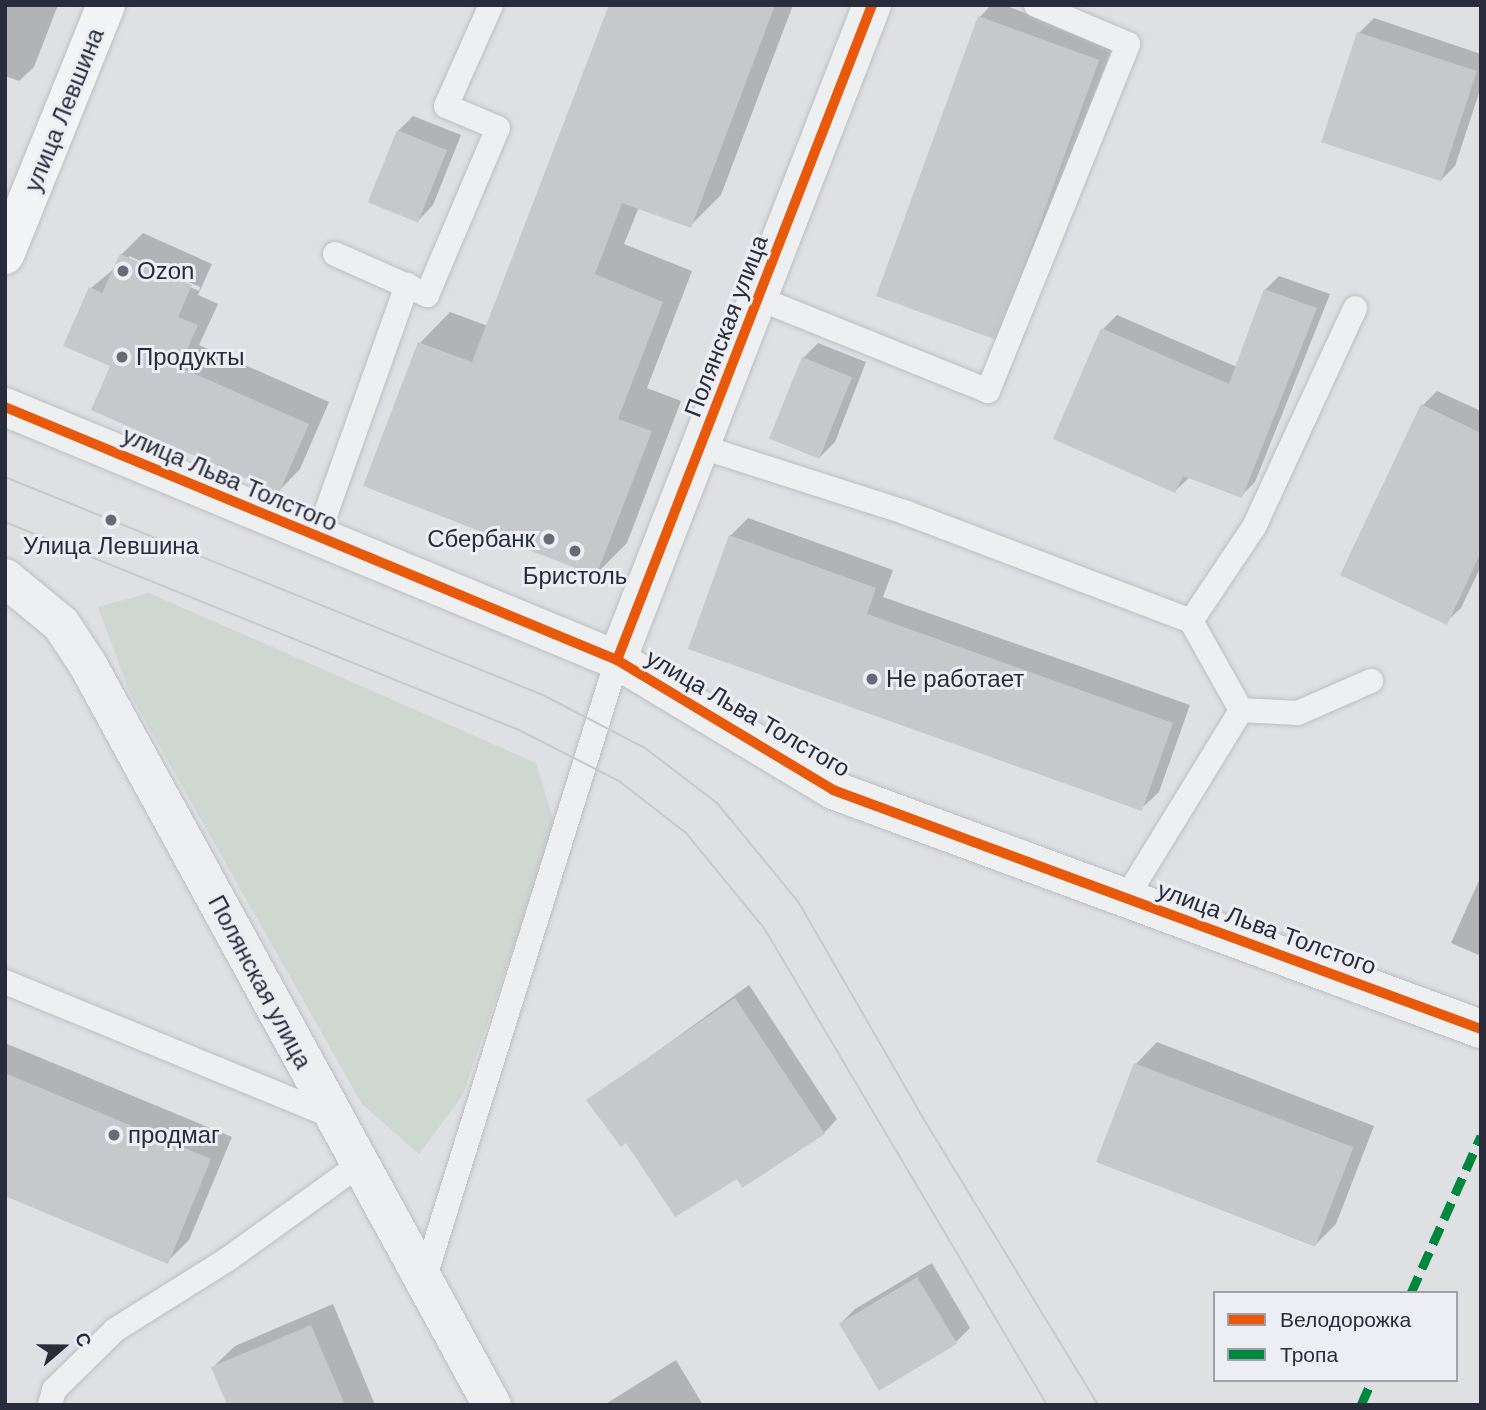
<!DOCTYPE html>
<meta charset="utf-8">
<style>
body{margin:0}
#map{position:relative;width:1486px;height:1410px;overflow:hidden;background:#dfe0e4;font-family:Arial,sans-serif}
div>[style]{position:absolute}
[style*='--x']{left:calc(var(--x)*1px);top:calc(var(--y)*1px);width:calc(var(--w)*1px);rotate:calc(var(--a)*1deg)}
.green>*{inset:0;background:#ced7d0}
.shadow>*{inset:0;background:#0003}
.building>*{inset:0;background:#c7c8cc;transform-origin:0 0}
.roads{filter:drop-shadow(0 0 2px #bdbec2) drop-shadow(0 0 2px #bdbec2)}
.lane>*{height:24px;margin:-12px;padding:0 12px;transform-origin:12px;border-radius:12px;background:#eeeff1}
.street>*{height:38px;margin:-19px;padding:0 19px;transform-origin:19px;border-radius:19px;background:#eeeff1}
.secondary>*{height:38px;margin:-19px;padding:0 19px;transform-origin:19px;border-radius:19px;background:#f3f4f5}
.tram>*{height:2px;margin:-1px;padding:0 1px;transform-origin:1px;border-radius:1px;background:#c7c9cc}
.quiet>*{height:9px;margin-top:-4.5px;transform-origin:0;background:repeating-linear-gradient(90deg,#00873e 0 18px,transparent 0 27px)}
.cycleway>*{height:10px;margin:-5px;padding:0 5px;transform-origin:5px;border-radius:5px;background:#e8590c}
.dots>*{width:19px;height:19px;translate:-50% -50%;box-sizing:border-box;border:4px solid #eceef4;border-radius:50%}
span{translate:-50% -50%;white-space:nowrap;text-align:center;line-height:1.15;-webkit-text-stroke:6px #eceef4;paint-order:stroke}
.street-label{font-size:24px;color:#282c3b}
.poi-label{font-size:24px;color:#282c3b}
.left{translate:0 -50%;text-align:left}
.right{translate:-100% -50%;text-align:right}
.frame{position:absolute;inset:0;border:7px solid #282c3b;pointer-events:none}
.legend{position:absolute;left:1213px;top:1291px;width:245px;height:91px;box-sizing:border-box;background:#eceef4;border:2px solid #9ea0aa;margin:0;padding:9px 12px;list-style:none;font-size:21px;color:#282c3b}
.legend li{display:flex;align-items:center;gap:14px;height:35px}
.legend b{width:35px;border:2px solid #9ea0aa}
.north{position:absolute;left:28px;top:1312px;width:70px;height:70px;-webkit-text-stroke:5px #eceef4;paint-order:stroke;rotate:70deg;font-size:19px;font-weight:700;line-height:28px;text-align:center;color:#282c3b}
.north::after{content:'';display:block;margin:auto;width:24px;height:32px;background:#282c3b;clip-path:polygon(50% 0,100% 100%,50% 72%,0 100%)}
</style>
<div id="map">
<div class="green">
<div style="clip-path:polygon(149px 593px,536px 763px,555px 825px,463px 1095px,419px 1154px,362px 1104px,130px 694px,98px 607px)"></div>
</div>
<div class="shadow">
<div style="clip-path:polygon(5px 5px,58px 5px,34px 67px,19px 81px,5px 76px)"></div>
<div style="clip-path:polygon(611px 5px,793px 5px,721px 195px,690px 226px,639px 207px,624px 244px,692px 271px,647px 388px,681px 401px,627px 543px,596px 574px,420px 343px,450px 312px,488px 326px)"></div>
<div style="clip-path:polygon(991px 5px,1004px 5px,1113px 46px,1007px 322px,993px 337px,980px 17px)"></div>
<div style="clip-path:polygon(1374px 18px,1481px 54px,1481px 87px,1455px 166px,1440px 181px,1359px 33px)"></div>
<div style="clip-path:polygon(413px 116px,461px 135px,433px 205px,419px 220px,398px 131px)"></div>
<div style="clip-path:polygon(evenodd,143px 233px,212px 264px,198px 295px,218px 304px,199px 345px,329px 402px,300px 469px,279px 491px,112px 365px,91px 288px,115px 268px,121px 255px,143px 233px,129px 256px,200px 287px,199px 291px,129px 260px,129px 256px)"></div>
<div style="clip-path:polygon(1279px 276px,1330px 294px,1255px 482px,1241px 496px,1190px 477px,1175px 491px,1103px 329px,1117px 315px,1237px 367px,1265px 290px)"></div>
<div style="clip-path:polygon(818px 343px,866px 362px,835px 442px,820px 457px,803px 358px)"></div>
<div style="clip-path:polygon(1437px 391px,1481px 411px,1481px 566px,1461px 608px,1446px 622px,1422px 406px)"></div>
<div style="clip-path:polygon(748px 518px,893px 570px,883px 597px,1190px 705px,1159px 792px,1141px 809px,730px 536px)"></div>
<div style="clip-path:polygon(1481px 876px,1481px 956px,1451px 943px)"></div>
<div style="clip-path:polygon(749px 985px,837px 1119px,824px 1133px,737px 1177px,626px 1141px,589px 1101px)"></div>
<div style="clip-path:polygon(1157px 1042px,1374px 1126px,1336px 1224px,1314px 1246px,1098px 1161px,1136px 1064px)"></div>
<div style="clip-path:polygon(5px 1043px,232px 1137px,189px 1240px,167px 1262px,5px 1194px)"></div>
<div style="clip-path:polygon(932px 1263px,970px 1328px,956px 1342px,840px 1324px,855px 1309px)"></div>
<div style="clip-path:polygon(333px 1304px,375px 1405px,229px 1405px,213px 1367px,235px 1346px)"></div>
<div style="clip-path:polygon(676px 1360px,703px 1405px,604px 1405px)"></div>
</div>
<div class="building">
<div style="clip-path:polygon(609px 5px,775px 5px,691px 228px,622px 203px,595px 274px,663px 302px,618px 419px,652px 431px,596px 576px,363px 486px,418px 342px,472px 362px)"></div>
<div style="left:978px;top:16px;width:129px;height:298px;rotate:20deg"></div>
<div style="left:1357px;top:32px;width:126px;height:116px;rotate:18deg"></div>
<div style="left:397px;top:130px;width:54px;height:78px;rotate:22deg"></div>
<div style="clip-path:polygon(120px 254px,192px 285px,178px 317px,198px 325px,179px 367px,309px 424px,279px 493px,91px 410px,110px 366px,63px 346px,89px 287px,102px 293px)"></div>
<div style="clip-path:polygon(1264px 289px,1317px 308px,1242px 498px,1183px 476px,1175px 493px,1053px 439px,1101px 328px,1229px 384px)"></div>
<div style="left:802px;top:357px;width:54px;height:88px;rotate:22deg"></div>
<div style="clip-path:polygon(1421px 404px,1481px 433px,1481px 552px,1447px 625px,1340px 575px)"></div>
<div style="clip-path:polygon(729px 535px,876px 588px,867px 614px,1173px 723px,1142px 811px,688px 649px)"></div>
<div style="clip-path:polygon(735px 998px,825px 1134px,742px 1188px,737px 1179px,675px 1217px,626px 1143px,621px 1147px,586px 1100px)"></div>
<div style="left:1134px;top:1063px;width:235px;height:106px;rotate:21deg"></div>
<div style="clip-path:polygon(5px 1073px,211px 1159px,168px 1264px,5px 1196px)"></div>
<div style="left:917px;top:1277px;width:78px;height:91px;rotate:59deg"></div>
<div style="clip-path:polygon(311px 1325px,345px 1405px,227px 1405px,211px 1367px)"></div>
</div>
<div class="roads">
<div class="lane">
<div style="--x:335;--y:254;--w:101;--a:24"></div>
<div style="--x:427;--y:295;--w:181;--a:-67"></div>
<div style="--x:498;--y:128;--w:56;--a:-157.1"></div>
<div style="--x:446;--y:106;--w:111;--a:-66"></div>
<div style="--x:758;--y:298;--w:248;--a:22"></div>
<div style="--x:988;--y:391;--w:374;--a:-68"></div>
<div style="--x:1128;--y:44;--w:100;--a:-157"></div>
<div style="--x:702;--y:447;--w:215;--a:17.8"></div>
<div style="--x:907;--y:513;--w:304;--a:20.8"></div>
<div style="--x:317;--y:538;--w:269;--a:-70.4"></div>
<div style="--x:1241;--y:710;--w:102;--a:-119.3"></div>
<div style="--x:1191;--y:621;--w:113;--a:-56.2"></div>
<div style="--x:1254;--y:527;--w:241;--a:-65.2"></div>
<div style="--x:1126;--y:898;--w:220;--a:-58.5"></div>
<div style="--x:1241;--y:710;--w:57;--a:3"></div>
<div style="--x:1298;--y:713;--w:80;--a:-23.7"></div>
<div style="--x:5;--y:982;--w:353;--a:22.3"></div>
<div style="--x:423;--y:1283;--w:653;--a:-72.7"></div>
<div style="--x:50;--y:1405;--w:16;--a:-75"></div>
<div style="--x:54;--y:1390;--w:86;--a:-44.5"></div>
<div style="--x:115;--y:1330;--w:133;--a:-32.1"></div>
<div style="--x:228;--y:1259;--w:161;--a:-35.7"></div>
</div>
<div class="street">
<div style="--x:5;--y:407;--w:662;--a:22.46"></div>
<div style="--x:617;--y:660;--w:252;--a:31"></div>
<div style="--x:833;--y:790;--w:691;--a:20.25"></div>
<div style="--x:5;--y:578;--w:72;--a:39.4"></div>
<div style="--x:61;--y:624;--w:49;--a:56.6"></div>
<div style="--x:88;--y:665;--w:843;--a:61.37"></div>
<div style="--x:617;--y:660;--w:703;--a:-68.73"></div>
</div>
<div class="secondary">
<div style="--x:5;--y:255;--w:270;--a:-68"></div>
</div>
</div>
<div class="tram">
<div style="--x:5;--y:477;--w:580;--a:22.06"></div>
<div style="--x:543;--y:695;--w:115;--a:27.5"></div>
<div style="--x:645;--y:748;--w:91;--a:37.4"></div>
<div style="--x:717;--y:803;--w:129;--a:50.6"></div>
<div style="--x:799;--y:903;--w:242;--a:60"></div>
<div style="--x:920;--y:1113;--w:342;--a:58.6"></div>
<div style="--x:5;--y:522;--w:554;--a:22.03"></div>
<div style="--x:519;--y:730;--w:112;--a:27"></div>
<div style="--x:619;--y:781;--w:85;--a:37.8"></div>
<div style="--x:686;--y:833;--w:123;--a:50.6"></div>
<div style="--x:764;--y:928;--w:555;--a:59.32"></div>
</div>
<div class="quiet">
<div style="--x:1411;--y:1293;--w:172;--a:-66"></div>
<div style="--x:1361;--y:1405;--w:27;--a:-66"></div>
</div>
<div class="cycleway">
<div style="--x:5;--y:407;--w:662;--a:22.46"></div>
<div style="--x:617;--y:660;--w:252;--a:31"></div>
<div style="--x:833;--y:790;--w:691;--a:20.25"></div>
<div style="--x:617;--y:660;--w:703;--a:-68.73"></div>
</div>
<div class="dots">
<div style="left:123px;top:271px;background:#686b76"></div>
<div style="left:122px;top:357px;background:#686b76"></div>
<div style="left:111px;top:520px;background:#686b76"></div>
<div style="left:549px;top:539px;background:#686b76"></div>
<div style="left:575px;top:551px;background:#686b76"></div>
<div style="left:872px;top:679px;background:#686b76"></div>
<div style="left:114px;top:1135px;background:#686b76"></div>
</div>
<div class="street-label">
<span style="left:64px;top:110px;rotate:-68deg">улица Левшина</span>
<span style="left:726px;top:326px;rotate:-69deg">Полянская улица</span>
<span style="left:230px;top:479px;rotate:23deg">улица Льва Толстого</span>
<span style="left:748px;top:713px;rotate:30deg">улица Льва Толстого</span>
<span style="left:1267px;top:928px;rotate:20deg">улица Льва Толстого</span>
<span style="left:260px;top:982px;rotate:62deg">Полянская улица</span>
</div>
<div class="poi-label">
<span class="left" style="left:137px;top:271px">Ozon</span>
<span class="left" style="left:136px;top:357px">Продукты</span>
<span class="right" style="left:535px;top:539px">Сбербанк</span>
<span style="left:111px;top:546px">Улица Левшина</span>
<span style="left:575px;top:576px">Бристоль</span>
<span class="left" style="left:886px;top:679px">Не работает</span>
<span class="left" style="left:128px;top:1135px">продмаг</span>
</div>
<div class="frame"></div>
<ul class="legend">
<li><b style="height:9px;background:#e8590c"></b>Велодорожка</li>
<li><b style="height:9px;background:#00873e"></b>Тропа</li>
</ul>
<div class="north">С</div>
</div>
